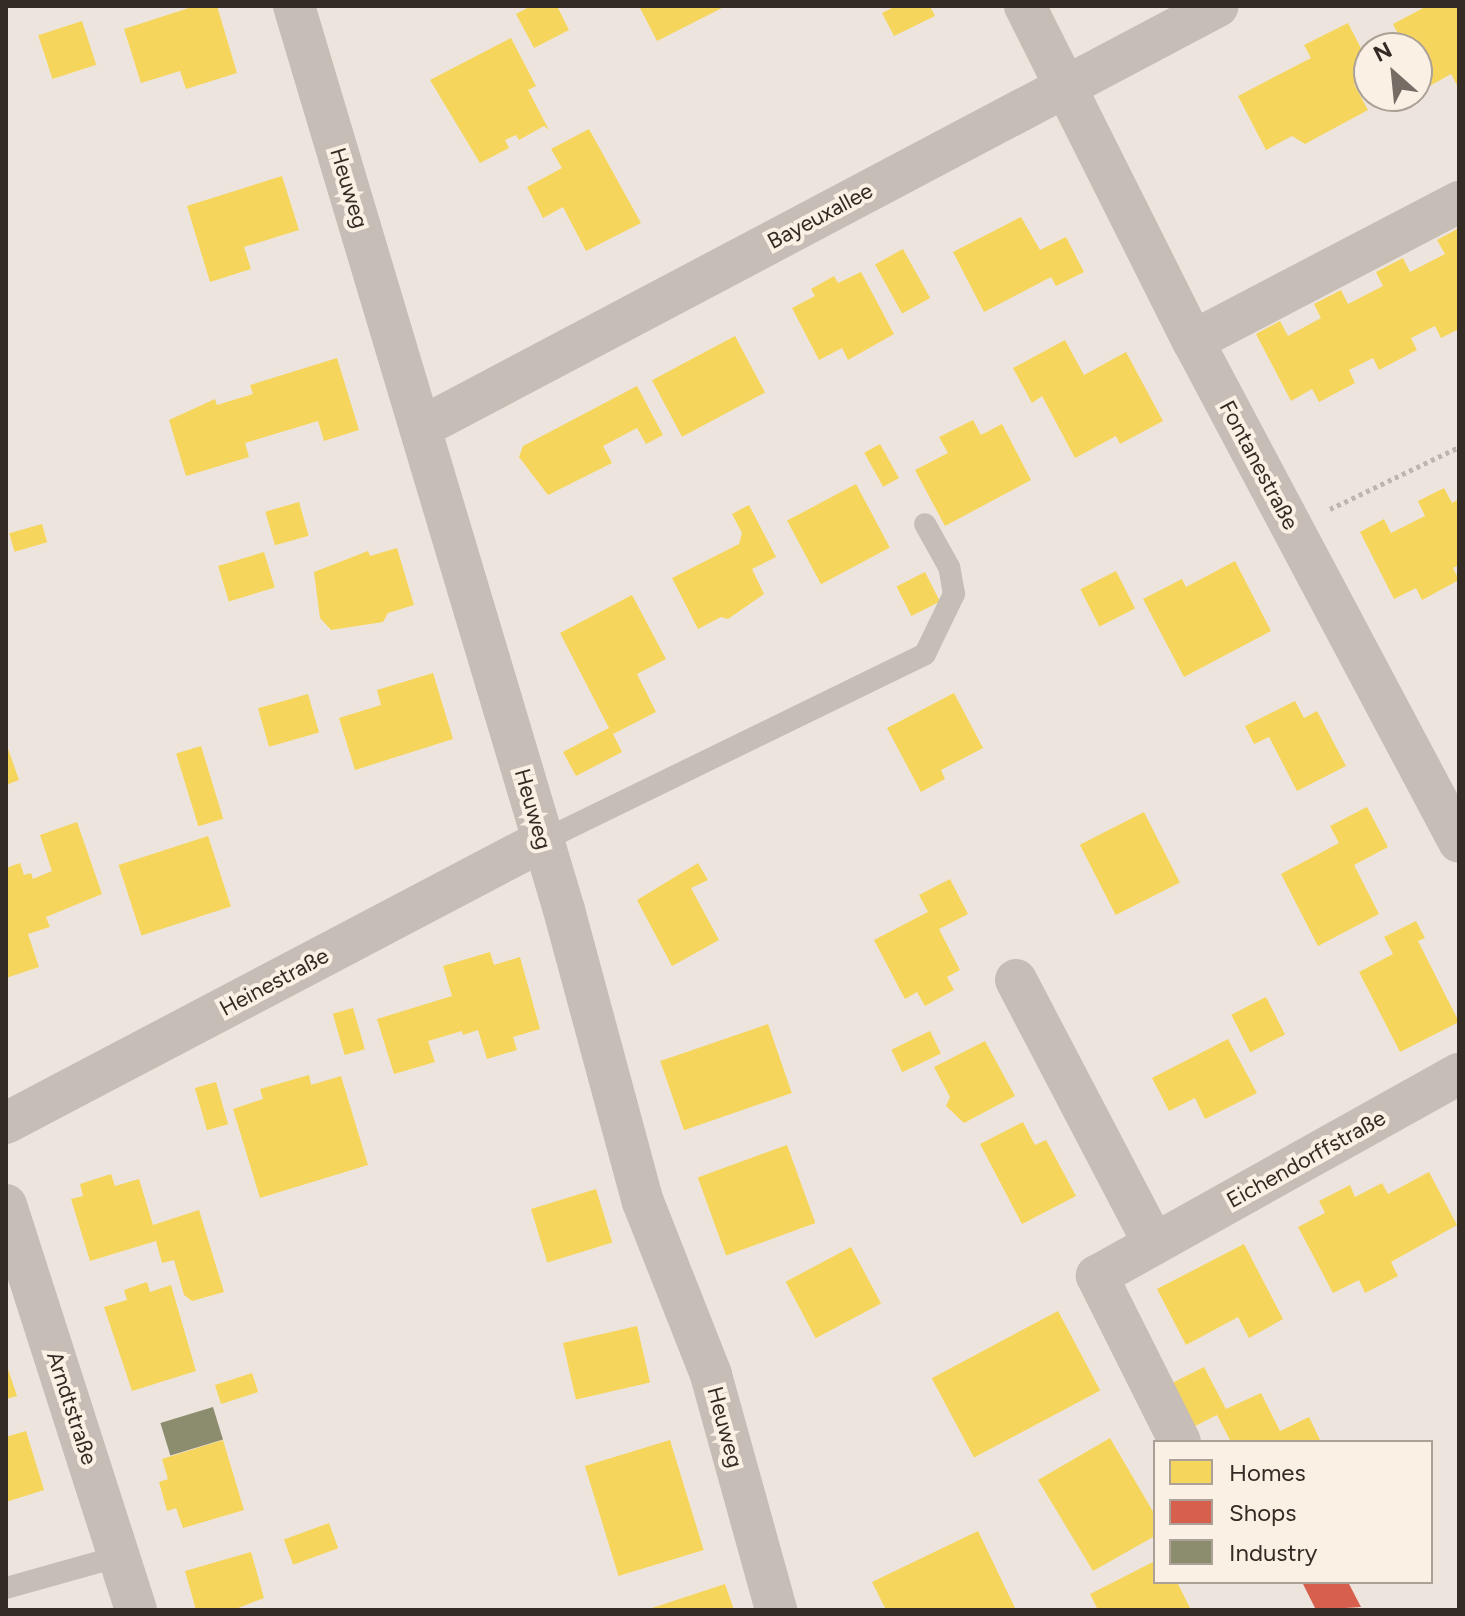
<!DOCTYPE html>
<meta charset="utf-8">
<style>
body{margin:0}
#map{position:relative;width:1465px;height:1616px;overflow:hidden;background:#ede5dd;font-family:Figtree,sans-serif}
div>[style]{position:absolute}
[style*='--x']{left:calc(var(--x)*1px);top:calc(var(--y)*1px);width:calc(var(--w)*1px);rotate:calc(var(--a)*1deg)}
.homes>*{inset:0;background:#f6d55c;transform-origin:0 0}
.shops>*{inset:0;background:#d6604d}
.industry>*{inset:0;background:#8c8c6e;transform-origin:0 0}
.path>*{height:5px;margin-top:-2.5px;transform-origin:0;background:repeating-linear-gradient(90deg,#bdb6af 0 4px,transparent 0 8px)}
.service>*{height:22px;margin:-11px;padding:0 11px;transform-origin:11px;border-radius:11px;background:#c5bdb6}
.minor>*{height:42px;margin:-21px;padding:0 21px;transform-origin:21px;border-radius:21px;background:#c5bdb6}
span{translate:-50% -50%;white-space:nowrap;text-align:center;line-height:1.15;-webkit-text-stroke:8px #faf0e3;paint-order:stroke}
.street-label{font-size:22px;color:#352b25}
.frame{position:absolute;inset:0;border:8px solid #352b25;pointer-events:none}
.legend{position:absolute;left:1153px;top:1440px;width:280px;height:144px;box-sizing:border-box;background:#faf0e3;border:2px solid #aba197;margin:0;padding:10px 14px;list-style:none;font-size:24px;color:#352b25}
.legend li{display:flex;align-items:center;gap:16px;height:40px}
.legend b{width:40px;border:2px solid #aba197}
.north{position:absolute;left:1353px;top:32px;width:80px;height:80px;box-sizing:border-box;background:#faf0e3;border:2px solid #aba197;border-radius:50%;rotate:333deg;font-size:22px;font-weight:700;line-height:32px;text-align:center;color:#352b25}
.north::after{content:'';display:block;margin:auto;width:28px;height:36px;background:#756c65;clip-path:polygon(50% 0,100% 100%,50% 72%,0 100%)}
</style>
<div id="map">
<div class="homes">
<div style="clip-path:polygon(195px 6px,217px 6px,237px 73px,186px 89px,180px 71px,141px 83px,124px 29px)"></div>
<div style="clip-path:polygon(531px 6px,557px 6px,569px 30px,534px 48px,516px 14px)"></div>
<div style="clip-path:polygon(639px 6px,726px 6px,657px 41px)"></div>
<div style="clip-path:polygon(896px 6px,930px 6px,935px 16px,894px 36px,882px 13px)"></div>
<div style="clip-path:polygon(1427px 6px,1459px 6px,1459px 89px,1451px 74px,1426px 88px,1417px 70px,1417px 48px,1405px 48px,1393px 24px)"></div>
<div style="left:82px;top:21px;width:46px;height:46px;rotate:72deg"></div>
<div style="clip-path:polygon(1348px 23px,1369px 64px,1369px 76px,1354px 84px,1368px 110px,1305px 144px,1292px 136px,1266px 150px,1238px 96px,1311px 58px,1304px 45px)"></div>
<div style="clip-path:polygon(511px 38px,536px 86px,528px 90px,549px 130px,544px 126px,519px 140px,516px 135px,505px 140px,509px 148px,480px 163px,430px 80px)"></div>
<div style="clip-path:polygon(589px 129px,641px 223px,586px 251px,563px 207px,543px 218px,527px 187px,562px 168px,551px 149px)"></div>
<div style="clip-path:polygon(282px 176px,299px 230px,244px 247px,251px 269px,210px 282px,187px 206px)"></div>
<div style="clip-path:polygon(1021px 217px,1040px 250px,1066px 237px,1084px 272px,1056px 286px,1051px 277px,984px 312px,953px 252px)"></div>
<div style="clip-path:polygon(1459px 228px,1459px 329px,1441px 338px,1435px 326px,1411px 338px,1417px 350px,1379px 370px,1373px 358px,1349px 370px,1355px 383px,1319px 402px,1312px 389px,1291px 401px,1256px 334px,1280px 321px,1288px 336px,1321px 318px,1314px 304px,1341px 290px,1348px 304px,1383px 286px,1376px 272px,1403px 258px,1410px 272px,1445px 254px,1437px 240px)"></div>
<div style="left:903px;top:249px;width:56px;height:32px;rotate:61deg"></div>
<div style="clip-path:polygon(861px 272px,894px 334px,848px 360px,842px 348px,819px 360px,792px 308px,815px 296px,811px 289px,834px 276px,838px 283px)"></div>
<div style="left:735px;top:336px;width:64px;height:94px;rotate:62deg"></div>
<div style="clip-path:polygon(1065px 340px,1084px 375px,1126px 352px,1163px 421px,1120px 444px,1116px 436px,1075px 458px,1042px 396px,1032px 403px,1013px 368px)"></div>
<div style="clip-path:polygon(337px 358px,359px 430px,324px 441px,318px 421px,245px 443px,249px 457px,186px 476px,169px 420px,215px 399px,217px 405px,253px 394px,250px 385px)"></div>
<div style="clip-path:polygon(637px 386px,663px 435px,646px 444px,637px 428px,603px 446px,612px 463px,548px 495px,519px 457px,523px 446px)"></div>
<div style="clip-path:polygon(973px 420px,981px 435px,1002px 424px,1031px 480px,945px 526px,915px 470px,948px 453px,939px 437px)"></div>
<div style="left:880px;top:444px;width:39px;height:18px;rotate:61deg"></div>
<div style="left:856px;top:484px;width:72px;height:78px;rotate:62deg"></div>
<div style="clip-path:polygon(1444px 488px,1452px 503px,1459px 499px,1459px 565px,1453px 568px,1459px 580px,1422px 600px,1416px 588px,1394px 599px,1360px 532px,1384px 519px,1391px 533px,1425px 516px,1418px 501px)"></div>
<div style="left:299px;top:502px;width:35px;height:35px;rotate:74deg"></div>
<div style="clip-path:polygon(749px 505px,776px 557px,752px 569px,764px 594px,728px 619px,721px 617px,698px 629px,672px 578px,739px 544px,742px 533px,732px 514px)"></div>
<div style="left:42px;top:524px;width:19px;height:34px;rotate:74deg"></div>
<div style="clip-path:polygon(397px 548px,414px 605px,388px 613px,383px 622px,331px 630px,320px 618px,314px 572px,368px 551px,370px 556px)"></div>
<div style="left:264px;top:552px;width:37px;height:48px;rotate:73deg"></div>
<div style="clip-path:polygon(1235px 561px,1271px 631px,1184px 677px,1143px 599px,1182px 579px,1186px 587px)"></div>
<div style="left:1116px;top:571px;width:42px;height:40px;rotate:63deg"></div>
<div style="left:925px;top:572px;width:33px;height:32px;rotate:63deg"></div>
<div style="clip-path:polygon(632px 595px,666px 659px,637px 674px,656px 712px,613px 734px,622px 752px,576px 776px,563px 752px,609px 728px,560px 633px)"></div>
<div style="clip-path:polygon(433px 673px,453px 739px,355px 770px,339px 718px,381px 705px,377px 690px)"></div>
<div style="clip-path:polygon(954px 693px,983px 748px,941px 770px,945px 779px,921px 792px,887px 728px)"></div>
<div style="left:308px;top:694px;width:40px;height:52px;rotate:74deg"></div>
<div style="clip-path:polygon(1295px 701px,1304px 718px,1317px 711px,1346px 766px,1297px 791px,1269px 737px,1254px 744px,1245px 726px)"></div>
<div style="clip-path:polygon(6px 743px,19px 780px,6px 785px)"></div>
<div style="left:201px;top:746px;width:76px;height:26px;rotate:73deg"></div>
<div style="clip-path:polygon(1367px 807px,1388px 847px,1354px 865px,1379px 914px,1318px 946px,1281px 874px,1339px 843px,1330px 826px)"></div>
<div style="left:1144px;top:812px;width:79px;height:72px;rotate:63deg"></div>
<div style="clip-path:polygon(77px 822px,102px 894px,46px 917px,50px 927px,28px 934px,39px 967px,6px 978px,6px 868px,20px 863px,24px 875px,31px 873px,33px 879px,52px 871px,40px 835px)"></div>
<div style="left:208px;top:836px;width:74px;height:94px;rotate:72deg"></div>
<div style="clip-path:polygon(698px 863px,708px 880px,691px 888px,719px 940px,672px 966px,637px 900px)"></div>
<div style="clip-path:polygon(950px 879px,968px 914px,939px 929px,960px 970px,947px 977px,954px 990px,925px 1006px,917px 992px,905px 999px,874px 940px,928px 912px,919px 895px)"></div>
<div style="clip-path:polygon(1416px 921px,1425px 938px,1418px 941px,1459px 1022px,1400px 1052px,1359px 972px,1393px 954px,1384px 937px)"></div>
<div style="clip-path:polygon(490px 952px,494px 965px,520px 957px,540px 1029px,513px 1037px,517px 1050px,487px 1059px,478px 1030px,463px 1035px,462px 1031px,428px 1041px,435px 1062px,394px 1074px,377px 1019px,452px 996px,443px 966px)"></div>
<div style="left:1266px;top:997px;width:42px;height:39px;rotate:63deg"></div>
<div style="left:353px;top:1008px;width:43px;height:21px;rotate:74deg"></div>
<div style="left:768px;top:1024px;width:73px;height:114px;rotate:71deg"></div>
<div style="left:930px;top:1031px;width:25px;height:43px;rotate:64deg"></div>
<div style="clip-path:polygon(1228px 1039px,1257px 1093px,1205px 1119px,1195px 1098px,1169px 1111px,1152px 1078px)"></div>
<div style="clip-path:polygon(985px 1041px,1015px 1096px,964px 1123px,946px 1106px,950px 1097px,934px 1067px)"></div>
<div style="clip-path:polygon(309px 1075px,311px 1085px,341px 1076px,368px 1165px,260px 1198px,233px 1109px,263px 1099px,260px 1089px)"></div>
<div style="left:216px;top:1082px;width:44px;height:22px;rotate:74deg"></div>
<div style="clip-path:polygon(1023px 1122px,1035px 1145px,1046px 1140px,1076px 1196px,1022px 1224px,980px 1144px)"></div>
<div style="left:787px;top:1145px;width:83px;height:95px;rotate:70deg"></div>
<div style="clip-path:polygon(1429px 1172px,1457px 1225px,1391px 1262px,1398px 1276px,1365px 1293px,1359px 1280px,1333px 1293px,1298px 1227px,1325px 1213px,1319px 1201px,1350px 1185px,1355px 1197px,1382px 1183px,1388px 1194px)"></div>
<div style="clip-path:polygon(111px 1174px,115px 1186px,139px 1179px,153px 1225px,199px 1210px,224px 1292px,192px 1301px,184px 1295px,174px 1260px,162px 1263px,156px 1241px,90px 1261px,71px 1199px,83px 1196px,80px 1184px)"></div>
<div style="left:596px;top:1189px;width:56px;height:68px;rotate:73deg"></div>
<div style="clip-path:polygon(1244px 1244px,1283px 1319px,1249px 1338px,1238px 1317px,1186px 1345px,1157px 1289px)"></div>
<div style="left:851px;top:1247px;width:64px;height:74px;rotate:62deg"></div>
<div style="clip-path:polygon(147px 1282px,150px 1292px,171px 1285px,196px 1371px,132px 1391px,104px 1307px,127px 1300px,124px 1290px)"></div>
<div style="left:1058px;top:1311px;width:90px;height:143px;rotate:62deg"></div>
<div style="left:637px;top:1326px;width:58px;height:76px;rotate:77deg"></div>
<div style="clip-path:polygon(6px 1363px,17px 1396px,6px 1399px)"></div>
<div style="clip-path:polygon(1204px 1367px,1226px 1409px,1261px 1393px,1280px 1431px,1309px 1417px,1321px 1442px,1231px 1442px,1217px 1415px,1193px 1427px,1170px 1384px)"></div>
<div style="left:252px;top:1373px;width:20px;height:39px;rotate:72deg"></div>
<div style="clip-path:polygon(26px 1431px,44px 1490px,6px 1502px,6px 1437px)"></div>
<div style="clip-path:polygon(1110px 1438px,1155px 1515px,1155px 1536px,1093px 1571px,1038px 1480px)"></div>
<div style="clip-path:polygon(223px 1440px,244px 1510px,183px 1528px,176px 1508px,167px 1511px,159px 1482px,168px 1479px,162px 1459px)"></div>
<div style="left:670px;top:1440px;width:115px;height:89px;rotate:73deg"></div>
<div style="left:329px;top:1523px;width:27px;height:48px;rotate:70deg"></div>
<div style="clip-path:polygon(978px 1531px,1016px 1610px,886px 1610px,872px 1582px)"></div>
<div style="clip-path:polygon(251px 1552px,264px 1598px,233px 1610px,196px 1610px,185px 1571px)"></div>
<div style="clip-path:polygon(1155px 1561px,1155px 1582px,1177px 1582px,1191px 1610px,1098px 1610px,1090px 1594px)"></div>
<div style="clip-path:polygon(725px 1584px,734px 1610px,650px 1610px,649px 1609px)"></div>
</div>
<div class="shops">
<div style="clip-path:polygon(1302px 1582px,1348px 1582px,1361px 1607px,1316px 1610px)"></div>
</div>
<div class="industry">
<div style="left:213px;top:1407px;width:34px;height:55px;rotate:73deg"></div>
</div>
<div class="path">
<div style="--x:1330;--y:509;--w:143;--a:-25.7"></div>
</div>
<div class="service">
<div style="--x:542;--y:841;--w:426;--a:-26"></div>
<div style="--x:925;--y:654;--w:67;--a:-64.2"></div>
<div style="--x:954;--y:594;--w:27;--a:-100"></div>
<div style="--x:949;--y:567;--w:49;--a:-119.2"></div>
<div style="--x:6;--y:1588;--w:118;--a:-15.7"></div>
</div>
<div class="minor">
<div style="--x:294;--y:6;--w:943;--a:73.37"></div>
<div style="--x:564;--y:910;--w:302;--a:74.9"></div>
<div style="--x:643;--y:1202;--w:186;--a:68.5"></div>
<div style="--x:711;--y:1375;--w:244;--a:74.5"></div>
<div style="--x:1025;--y:6;--w:375;--a:63.4"></div>
<div style="--x:1193;--y:341;--w:567;--a:62.03"></div>
<div style="--x:1193;--y:341;--w:300;--a:-27.6"></div>
<div style="--x:422;--y:427;--w:900;--a:-27.87"></div>
<div style="--x:1016;--y:980;--w:298;--a:62.4"></div>
<div style="--x:6;--y:1123;--w:606;--a:-27.75"></div>
<div style="--x:6;--y:1205;--w:425;--a:72.2"></div>
<div style="--x:1180;--y:1442;--w:186;--a:-116.6"></div>
<div style="--x:1097;--y:1276;--w:415;--a:-29.2"></div>
</div>
<div class="street-label">
<span style="left:349px;top:188px;rotate:73deg">Heuweg</span>
<span style="left:820px;top:216px;rotate:-28deg">Bayeuxallee</span>
<span style="left:1259px;top:465px;rotate:62deg">Fontanestraße</span>
<span style="left:533px;top:809px;rotate:74deg">Heuweg</span>
<span style="left:274px;top:982px;rotate:-28deg">Heinestraße</span>
<span style="left:1306px;top:1159px;rotate:-29deg">Eichendorffstraße</span>
<span style="left:72px;top:1408px;rotate:72deg">Arndtstraße</span>
<span style="left:725px;top:1427px;rotate:75deg">Heuweg</span>
</div>
<div class="frame"></div>
<ul class="legend">
<li><b style="height:22px;background:#f6d55c"></b>Homes</li>
<li><b style="height:22px;background:#d6604d"></b>Shops</li>
<li><b style="height:22px;background:#8c8c6e"></b>Industry</li>
</ul>
<div class="north">N</div>
</div>
